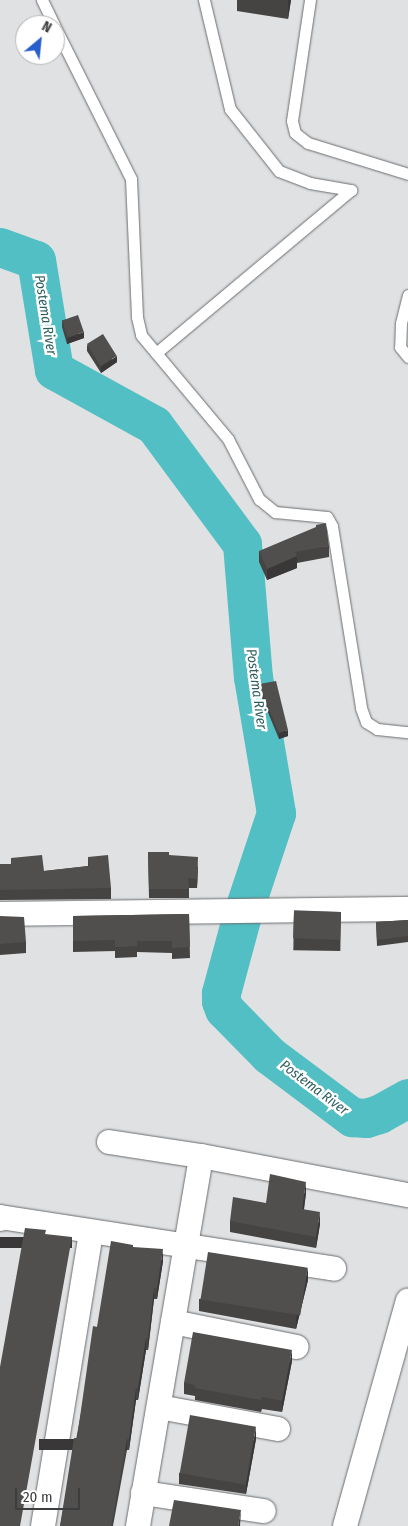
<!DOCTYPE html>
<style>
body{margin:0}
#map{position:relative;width:408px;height:1526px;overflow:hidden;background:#dfe1e3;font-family:"Fira Sans Condensed",sans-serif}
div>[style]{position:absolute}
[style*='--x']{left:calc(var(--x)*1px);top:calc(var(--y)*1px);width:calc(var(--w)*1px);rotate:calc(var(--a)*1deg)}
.river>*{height:39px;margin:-19.5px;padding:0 19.5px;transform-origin:19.5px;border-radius:19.5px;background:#51bfc3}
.roads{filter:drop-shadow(0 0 1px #6b6d6f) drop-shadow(0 0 1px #6b6d6f)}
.service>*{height:11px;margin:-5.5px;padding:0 5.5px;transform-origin:5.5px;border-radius:5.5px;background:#fff}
.minor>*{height:24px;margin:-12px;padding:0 12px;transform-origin:12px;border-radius:12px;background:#fff}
.wall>*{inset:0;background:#464443;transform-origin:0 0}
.shaded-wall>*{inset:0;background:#393737;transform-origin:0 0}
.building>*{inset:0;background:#514f4e;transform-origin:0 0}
span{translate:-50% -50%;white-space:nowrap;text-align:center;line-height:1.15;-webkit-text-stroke:5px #fff;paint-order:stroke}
.water-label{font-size:14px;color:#2e5e5f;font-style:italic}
.north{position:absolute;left:15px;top:15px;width:50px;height:50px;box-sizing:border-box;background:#fff;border:1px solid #b1b1b2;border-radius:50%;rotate:28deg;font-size:14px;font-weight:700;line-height:20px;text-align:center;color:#3c3d3e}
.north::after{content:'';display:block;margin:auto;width:18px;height:22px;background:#285ecc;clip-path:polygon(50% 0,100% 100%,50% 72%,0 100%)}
.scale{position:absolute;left:15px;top:1488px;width:65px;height:22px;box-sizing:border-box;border:2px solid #3c3d3e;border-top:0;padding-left:6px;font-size:15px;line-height:18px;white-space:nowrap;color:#3c3d3e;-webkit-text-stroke:4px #fff;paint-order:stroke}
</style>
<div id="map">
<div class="river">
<div style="--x:0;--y:247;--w:38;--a:20"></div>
<div style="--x:36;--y:260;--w:111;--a:80.7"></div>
<div style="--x:54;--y:370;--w:114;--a:28.8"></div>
<div style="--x:154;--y:425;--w:148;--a:53.5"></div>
<div style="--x:242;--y:544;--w:133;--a:85.3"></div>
<div style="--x:253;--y:677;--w:138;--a:80.4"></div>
<div style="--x:276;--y:813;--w:108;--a:108.4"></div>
<div style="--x:242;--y:915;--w:81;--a:105.1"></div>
<div style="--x:221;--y:993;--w:8;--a:90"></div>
<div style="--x:221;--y:1001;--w:9;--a:69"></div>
<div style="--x:224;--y:1009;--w:64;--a:45.6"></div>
<div style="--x:269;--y:1055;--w:104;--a:36.8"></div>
<div style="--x:352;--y:1117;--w:14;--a:4"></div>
<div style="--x:366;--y:1118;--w:14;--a:-17"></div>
<div style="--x:379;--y:1114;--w:33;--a:-29"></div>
</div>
<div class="roads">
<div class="service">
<div style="--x:42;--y:0;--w:28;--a:64"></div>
<div style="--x:204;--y:0;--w:112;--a:76.6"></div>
<div style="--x:230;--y:109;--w:79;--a:51.7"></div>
<div style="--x:279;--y:171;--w:33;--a:21"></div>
<div style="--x:310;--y:183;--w:42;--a:9.7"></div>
<div style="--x:310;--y:0;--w:122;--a:98.5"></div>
<div style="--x:292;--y:121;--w:12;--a:76"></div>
<div style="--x:295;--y:133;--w:16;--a:38"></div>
<div style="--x:308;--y:143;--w:105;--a:17.2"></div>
<div style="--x:55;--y:27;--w:170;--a:63.4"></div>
<div style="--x:131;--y:179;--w:138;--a:87.5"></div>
<div style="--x:137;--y:317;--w:18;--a:77"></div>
<div style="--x:141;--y:335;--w:136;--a:50.1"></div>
<div style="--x:228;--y:439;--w:68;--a:62.7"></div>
<div style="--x:259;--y:499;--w:21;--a:39"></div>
<div style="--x:275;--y:512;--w:52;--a:5.5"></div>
<div style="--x:327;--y:517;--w:10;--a:61"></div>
<div style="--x:332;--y:526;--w:184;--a:80.9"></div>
<div style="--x:361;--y:708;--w:15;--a:70"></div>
<div style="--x:366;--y:722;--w:13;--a:32"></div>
<div style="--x:377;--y:729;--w:31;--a:6"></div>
<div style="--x:408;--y:295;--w:29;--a:104"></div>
<div style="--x:401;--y:323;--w:24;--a:92"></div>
<div style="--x:400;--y:347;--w:13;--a:51"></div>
<div style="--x:156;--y:353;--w:254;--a:-39.9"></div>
</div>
<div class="minor">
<div style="--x:0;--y:914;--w:408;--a:-0.7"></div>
<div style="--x:109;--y:1142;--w:93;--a:8.7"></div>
<div style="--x:201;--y:1156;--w:211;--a:10.7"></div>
<div style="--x:0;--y:1219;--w:2;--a:-90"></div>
<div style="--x:0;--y:1217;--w:338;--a:8.8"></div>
<div style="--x:173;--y:1322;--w:126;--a:11.4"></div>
<div style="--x:159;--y:1407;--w:121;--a:10.5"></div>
<div style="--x:143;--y:1493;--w:122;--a:8.5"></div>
<div style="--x:43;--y:1526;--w:297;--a:-80.7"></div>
<div style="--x:138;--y:1526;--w:375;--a:-80.3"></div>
<div style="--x:345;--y:1526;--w:234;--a:-74.4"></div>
</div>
</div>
<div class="wall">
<div style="clip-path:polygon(237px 0,291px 0,288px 19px,237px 11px)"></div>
<div style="clip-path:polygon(62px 320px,84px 338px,67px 344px,62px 327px)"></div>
<div style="clip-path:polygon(87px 345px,117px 362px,101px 373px,87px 351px)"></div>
<div style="clip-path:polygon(329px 546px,329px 557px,297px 563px,297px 568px,267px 580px,259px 562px,259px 551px)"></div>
<div style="clip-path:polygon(259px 684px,288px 736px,279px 739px,259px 691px)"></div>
<div style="clip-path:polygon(148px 852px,169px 855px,198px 867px,197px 888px,189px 888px,189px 898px,149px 898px)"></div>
<div style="clip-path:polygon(88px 857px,111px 888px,111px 899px,0 900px,0 864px,11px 864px,11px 858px,44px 871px,88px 866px)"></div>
<div style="left:341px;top:912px;width:39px;height:47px;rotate:91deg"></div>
<div style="clip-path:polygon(189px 914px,190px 958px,172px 959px,172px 953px,137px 952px,137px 957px,115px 958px,115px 951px,73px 952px,73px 916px)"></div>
<div style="clip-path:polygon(0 916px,26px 942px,26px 953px,0 955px)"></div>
<div style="clip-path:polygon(408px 920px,408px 942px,377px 946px,376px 922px)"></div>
<div style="clip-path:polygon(306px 1193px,304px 1210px,320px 1224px,316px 1248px,230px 1232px,230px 1221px,266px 1203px)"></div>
<div style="clip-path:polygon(133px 1247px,163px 1261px,157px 1299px,154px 1299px,148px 1350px,146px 1350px,138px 1400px,136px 1400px,129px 1450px,127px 1450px,113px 1526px,60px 1526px,97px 1327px)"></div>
<div style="clip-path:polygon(308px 1280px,296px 1329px,199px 1311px,199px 1299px)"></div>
<div style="clip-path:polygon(292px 1361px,282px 1412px,262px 1409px,261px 1412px,195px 1400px,195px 1396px,184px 1394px,184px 1383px)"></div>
<div style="clip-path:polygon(256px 1439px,246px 1494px,179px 1484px,179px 1473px)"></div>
</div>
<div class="shaded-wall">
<div style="clip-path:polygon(288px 0,291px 0,288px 19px)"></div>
<div style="clip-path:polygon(84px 332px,84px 338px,67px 344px,67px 338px)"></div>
<div style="clip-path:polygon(117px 356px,117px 362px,101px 373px,101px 367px)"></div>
<div style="clip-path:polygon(297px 556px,297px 568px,267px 580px,267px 569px)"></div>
<div style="clip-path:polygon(288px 730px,288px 736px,279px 739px,279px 733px)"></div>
<div style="clip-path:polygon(198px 857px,198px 867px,197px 888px,197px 879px)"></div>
<div style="clip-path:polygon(306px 1182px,306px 1193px,302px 1221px,302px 1209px)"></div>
<div style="clip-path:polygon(320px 1212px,320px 1224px,316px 1248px,316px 1237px)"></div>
<div style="left:72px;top:1237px;width:11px;height:294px;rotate:90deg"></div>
<div style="clip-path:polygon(163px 1249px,163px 1261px,157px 1299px,157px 1288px)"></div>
<div style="clip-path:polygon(308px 1268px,308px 1280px,296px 1329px,296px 1318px)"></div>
<div style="clip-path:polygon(154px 1288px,154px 1299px,148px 1350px,148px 1339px)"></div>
<div style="clip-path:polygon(146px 1338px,146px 1350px,138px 1400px,138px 1388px)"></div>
<div style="clip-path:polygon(292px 1350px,292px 1361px,282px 1412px,282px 1401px)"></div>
<div style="clip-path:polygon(136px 1388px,136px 1400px,129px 1450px,129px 1439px)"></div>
<div style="clip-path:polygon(256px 1427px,256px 1439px,246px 1494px,246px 1483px)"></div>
<div style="left:127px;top:1439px;width:11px;height:88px;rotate:90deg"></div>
<div style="clip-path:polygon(241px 1510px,240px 1526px,238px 1526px)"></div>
</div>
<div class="building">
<div style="left:78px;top:315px;width:18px;height:17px;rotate:71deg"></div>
<div style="left:103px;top:334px;width:26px;height:19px;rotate:58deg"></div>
<div style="clip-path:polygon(326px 523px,329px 546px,295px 552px,297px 556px,267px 569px,259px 551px,316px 527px,316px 525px)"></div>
<div style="clip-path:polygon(276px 681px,288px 730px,279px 733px,259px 684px)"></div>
<div style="clip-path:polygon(148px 852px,169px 852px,169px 855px,198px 857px,197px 879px,188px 878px,189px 889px,149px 889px)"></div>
<div style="clip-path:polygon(42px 855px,44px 871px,89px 866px,88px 857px,108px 855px,111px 888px,0 890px,0 864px,12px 864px,11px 858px)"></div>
<div style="left:341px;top:912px;width:28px;height:47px;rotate:92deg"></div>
<div style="clip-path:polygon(189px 914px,190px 947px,172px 948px,172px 941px,137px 941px,137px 946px,115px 947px,115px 940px,73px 941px,73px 916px)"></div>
<div style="clip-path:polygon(0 916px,24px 917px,26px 942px,0 944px)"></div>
<div style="clip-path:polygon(408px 920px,408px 936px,377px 940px,376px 922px)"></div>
<div style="clip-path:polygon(270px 1174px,306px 1182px,302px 1209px,320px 1212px,316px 1237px,230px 1221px,233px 1197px,266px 1203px)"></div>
<div style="clip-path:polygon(25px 1228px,46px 1230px,45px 1234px,72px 1237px,20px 1526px,0 1526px,0 1367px)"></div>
<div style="clip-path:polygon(111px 1241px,133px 1245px,133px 1247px,163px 1249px,157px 1288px,154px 1288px,148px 1339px,146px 1338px,138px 1388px,136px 1388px,129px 1439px,127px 1439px,111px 1526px,60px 1526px,74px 1438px,77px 1438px,93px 1326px,97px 1327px)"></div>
<div style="left:208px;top:1252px;width:101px;height:48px;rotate:9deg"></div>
<div style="clip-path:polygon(193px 1332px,292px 1350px,282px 1401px,262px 1397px,261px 1400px,195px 1388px,195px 1385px,184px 1383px)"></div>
<div style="left:190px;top:1415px;width:67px;height:59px;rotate:10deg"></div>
<div style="clip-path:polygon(174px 1500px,241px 1510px,238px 1526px,169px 1526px)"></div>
</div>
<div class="water-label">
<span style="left:45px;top:315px;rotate:81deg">Postema River</span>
<span style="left:256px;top:689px;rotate:82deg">Postema River</span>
<span style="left:314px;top:1088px;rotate:37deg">Postema River</span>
</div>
<div class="north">N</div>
<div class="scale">20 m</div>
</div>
